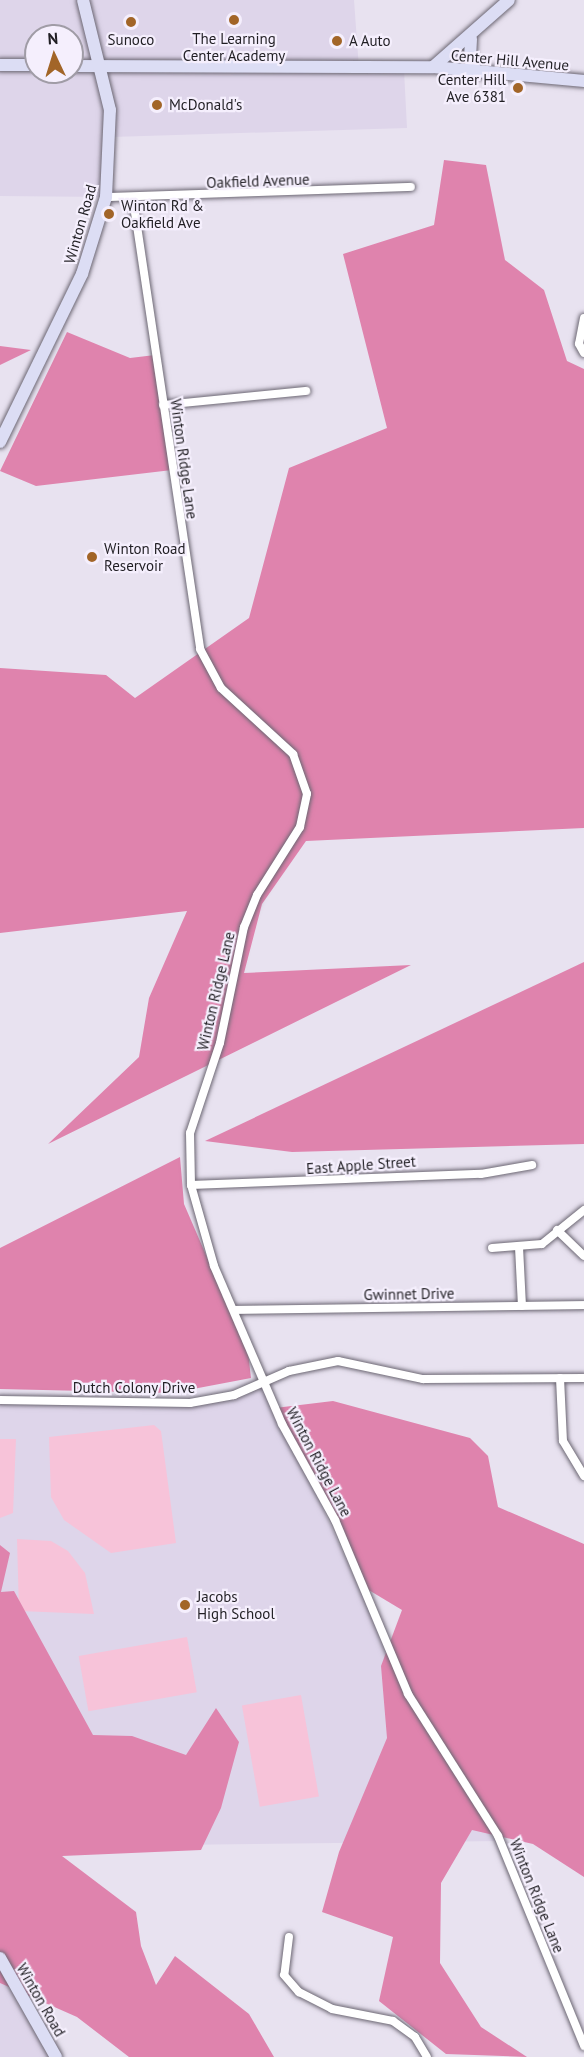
<!DOCTYPE html>
<style>
body{margin:0}
#map{position:relative;width:584px;height:2057px;overflow:hidden;background:#e8e2f0;font-family:"PT Sans",sans-serif}
div>[style]{position:absolute}
[style*='--x']{left:calc(var(--x)*1px);top:calc(var(--y)*1px);width:calc(var(--w)*1px);rotate:calc(var(--a)*1deg)}
.built>*{inset:0;background:#ded5ea}
.green>*{inset:0;background:#f7c3d9;transform-origin:0 0}
.forest>*{inset:0;background:#df83ad}
.roads{filter:drop-shadow(0 0 2px #6c6773) drop-shadow(0 0 2px #6c6773)}
.street>*{height:8px;margin:-4px;padding:0 4px;transform-origin:4px;border-radius:4px;background:#fff}
.secondary>*{height:12px;margin:-6px;padding:0 6px;transform-origin:6px;border-radius:6px;background:#dcddf4}
.dots>*{width:16px;height:16px;translate:-50% -50%;box-sizing:border-box;border:3px solid #f5effd;border-radius:50%}
span{translate:-50% -50%;white-space:nowrap;text-align:center;line-height:1.15;-webkit-text-stroke:4.5px #f5effd;paint-order:stroke}
.poi-label{font-size:15px;color:#211f24}
.left{translate:0 -50%;text-align:left}
.right{translate:-100% -50%;text-align:right}
.street-label{font-size:15px;color:#211f24}
.north{position:absolute;left:24px;top:24px;width:60px;height:60px;box-sizing:border-box;background:#f5effd;border:2px solid #a09ca6;border-radius:50%;rotate:356deg;font-size:16px;font-weight:700;line-height:24px;text-align:center;color:#211f24}
.north::after{content:'';display:block;margin:auto;width:21px;height:27px;background:#a26528;clip-path:polygon(50% 0,100% 100%,50% 72%,0 100%)}
</style>
<div id="map">
<div class="built">
<div style="clip-path:polygon(evenodd,0 0,354px 0,359px 69px,404px 70px,407px 128px,112px 137px,106px 197px,0 196px,0 0,36px 36px,72px 36px,72px 72px,36px 72px,36px 36px)"></div>
<div style="clip-path:polygon(265px 1382px,390px 1656px,500px 1841px,0 1847px,0 1400px,190px 1403px)"></div>
<div style="clip-path:polygon(0 1983px,15px 1989px,57px 2057px,0 2057px)"></div>
</div>
<div class="green">
<div style="clip-path:polygon(154px 1425px,161px 1431px,176px 1543px,111px 1553px,64px 1520px,51px 1497px,49px 1437px)"></div>
<div style="clip-path:polygon(0 1439px,16px 1439px,13px 1513px,0 1518px)"></div>
<div style="clip-path:polygon(17px 1539px,51px 1541px,68px 1551px,85px 1573px,94px 1614px,19px 1611px)"></div>
<div style="left:187px;top:1637px;width:56px;height:110px;rotate:80deg"></div>
<div style="left:301px;top:1695px;width:103px;height:60px;rotate:80deg"></div>
</div>
<div class="forest">
<div style="clip-path:polygon(444px 160px,486px 165px,505px 260px,544px 290px,567px 361px,584px 369px,584px 828px,306px 841px,262px 904px,244px 973px,411px 965px,48px 1144px,139px 1057px,149px 998px,187px 911px,0 933px,0 668px,106px 675px,135px 698px,249px 618px,289px 468px,387px 428px,343px 254px,434px 225px)"></div>
<div style="clip-path:polygon(67px 332px,130px 358px,155px 355px,172px 470px,36px 486px,0 471px)"></div>
<div style="clip-path:polygon(0 346px,31px 350px,0 365px)"></div>
<div style="clip-path:polygon(584px 962px,584px 1144px,292px 1152px,205px 1141px)"></div>
<div style="clip-path:polygon(180px 1157px,184px 1204px,248px 1352px,251px 1378px,172px 1393px,0 1389px,0 1248px)"></div>
<div style="clip-path:polygon(333px 1401px,470px 1438px,488px 1456px,498px 1507px,584px 1544px,584px 1877px,533px 1844px,472px 1830px,441px 1883px,440px 1963px,481px 2027px,527px 2057px,446px 2054px,379px 2001px,393px 1937px,322px 1912px,339px 1852px,387px 1738px,381px 1666px,402px 1610px,362px 1586px,335px 1520px,275px 1408px)"></div>
<div style="clip-path:polygon(0 1545px,10px 1553px,1px 1592px,14px 1591px,93px 1735px,132px 1736px,186px 1755px,216px 1708px,239px 1742px,221px 1808px,201px 1850px,62px 1856px,136px 1912px,141px 1946px,156px 1985px,175px 1956px,249px 2014px,274px 2057px,129px 2057px,77px 2017px,0 1983px)"></div>
</div>
<div class="roads">
<div class="street">
<div style="--x:106;--y:197;--w:305;--a:-1.9"></div>
<div style="--x:133;--y:199;--w:455;--a:81.5"></div>
<div style="--x:200;--y:649;--w:44;--a:61.7"></div>
<div style="--x:221;--y:688;--w:98;--a:42.5"></div>
<div style="--x:293;--y:754;--w:42;--a:70.7"></div>
<div style="--x:307;--y:794;--w:34;--a:102"></div>
<div style="--x:300;--y:827;--w:80;--a:122.3"></div>
<div style="--x:257;--y:895;--w:35;--a:112"></div>
<div style="--x:244;--y:927;--w:118;--a:101.7"></div>
<div style="--x:220;--y:1043;--w:95;--a:108.4"></div>
<div style="--x:190;--y:1133;--w:52;--a:88.9"></div>
<div style="--x:191;--y:1185;--w:84;--a:74.1"></div>
<div style="--x:214;--y:1266;--w:172;--a:66.7"></div>
<div style="--x:282;--y:1424;--w:110;--a:61.1"></div>
<div style="--x:335;--y:1520;--w:189;--a:67.2"></div>
<div style="--x:408;--y:1694;--w:168;--a:57.6"></div>
<div style="--x:498;--y:1836;--w:227;--a:67.7"></div>
<div style="--x:584;--y:318;--w:26;--a:101"></div>
<div style="--x:579;--y:344;--w:10;--a:61"></div>
<div style="--x:163;--y:405;--w:144;--a:-5.6"></div>
<div style="--x:191;--y:1185;--w:290;--a:-2.2"></div>
<div style="--x:481;--y:1174;--w:52;--a:-10"></div>
<div style="--x:557;--y:1230;--w:37;--a:44"></div>
<div style="--x:519;--y:1247;--w:59;--a:87.1"></div>
<div style="--x:492;--y:1248;--w:50;--a:-4.6"></div>
<div style="--x:542;--y:1244;--w:54;--a:-39"></div>
<div style="--x:234;--y:1310;--w:350;--a:-0.8"></div>
<div style="--x:560;--y:1378;--w:63;--a:87.3"></div>
<div style="--x:563;--y:1441;--w:41;--a:59"></div>
<div style="--x:0;--y:1400;--w:190;--a:0.9"></div>
<div style="--x:190;--y:1403;--w:45;--a:-10.3"></div>
<div style="--x:234;--y:1395;--w:60;--a:-23.6"></div>
<div style="--x:289;--y:1371;--w:50;--a:-11.5"></div>
<div style="--x:338;--y:1361;--w:87;--a:12"></div>
<div style="--x:423;--y:1379;--w:161;--a:-0.4"></div>
<div style="--x:289;--y:1937;--w:38;--a:97"></div>
<div style="--x:284;--y:1975;--w:23;--a:49"></div>
<div style="--x:299;--y:1992;--w:37;--a:27"></div>
<div style="--x:332;--y:2009;--w:62;--a:11.1"></div>
<div style="--x:393;--y:2021;--w:27;--a:36"></div>
<div style="--x:415;--y:2037;--w:23;--a:59"></div>
</div>
<div class="secondary">
<div style="--x:471;--y:39;--w:20;--a:93"></div>
<div style="--x:470;--y:59;--w:16;--a:63"></div>
<div style="--x:0;--y:65;--w:36;--a:0"></div>
<div style="--x:72;--y:66;--w:361;--a:0.2"></div>
<div style="--x:433;--y:67;--w:101;--a:-41.4"></div>
<div style="--x:433;--y:67;--w:152;--a:5.3"></div>
<div style="--x:0;--y:442;--w:187;--a:-64"></div>
<div style="--x:82;--y:274;--w:81;--a:-72.7"></div>
<div style="--x:106;--y:197;--w:87;--a:-87.4"></div>
<div style="--x:110;--y:110;--w:113;--a:-103.8"></div>
<div style="--x:0;--y:1958;--w:114;--a:60.5"></div>
</div>
</div>
<div class="dots">
<div style="left:234px;top:20px;background:#a26528"></div>
<div style="left:131px;top:22px;background:#a26528"></div>
<div style="left:337px;top:41px;background:#a26528"></div>
<div style="left:518px;top:88px;background:#a26528"></div>
<div style="left:157px;top:105px;background:#a26528"></div>
<div style="left:109px;top:214px;background:#a26528"></div>
<div style="left:92px;top:557px;background:#a26528"></div>
<div style="left:185px;top:1605px;background:#a26528"></div>
</div>
<div class="poi-label">
<span style="left:234px;top:47px">The Learning<br>Center Academy</span>
<span style="left:131px;top:40px">Sunoco</span>
<span class="left" style="left:349px;top:41px">A Auto</span>
<span class="right" style="left:506px;top:88px">Center Hill<br>Ave 6381</span>
<span class="left" style="left:169px;top:105px">McDonald's</span>
<span class="left" style="left:121px;top:214px">Winton Rd &amp;<br>Oakfield Ave</span>
<span class="left" style="left:104px;top:557px">Winton Road<br>Reservoir</span>
<span class="left" style="left:197px;top:1605px">Jacobs<br>High School</span>
</div>
<div class="street-label">
<span style="left:510px;top:60px;rotate:5deg">Center Hill Avenue</span>
<span style="left:258px;top:181px;rotate:-2deg">Oakfield Avenue</span>
<span style="left:80px;top:224px;rotate:-74deg">Winton Road</span>
<span style="left:184px;top:459px;rotate:82deg">Winton Ridge Lane</span>
<span style="left:216px;top:991px;rotate:-77deg">Winton Ridge Lane</span>
<span style="left:361px;top:1165px;rotate:-4deg">East Apple Street</span>
<span style="left:409px;top:1294px;rotate:-1deg">Gwinnet Drive</span>
<span style="left:134px;top:1388px">Dutch Colony Drive</span>
<span style="left:319px;top:1462px;rotate:62deg">Winton Ridge Lane</span>
<span style="left:537px;top:1896px;rotate:68deg">Winton Ridge Lane</span>
<span style="left:41px;top:2000px;rotate:60deg">Winton Road</span>
</div>
<div class="north">N</div>
</div>
